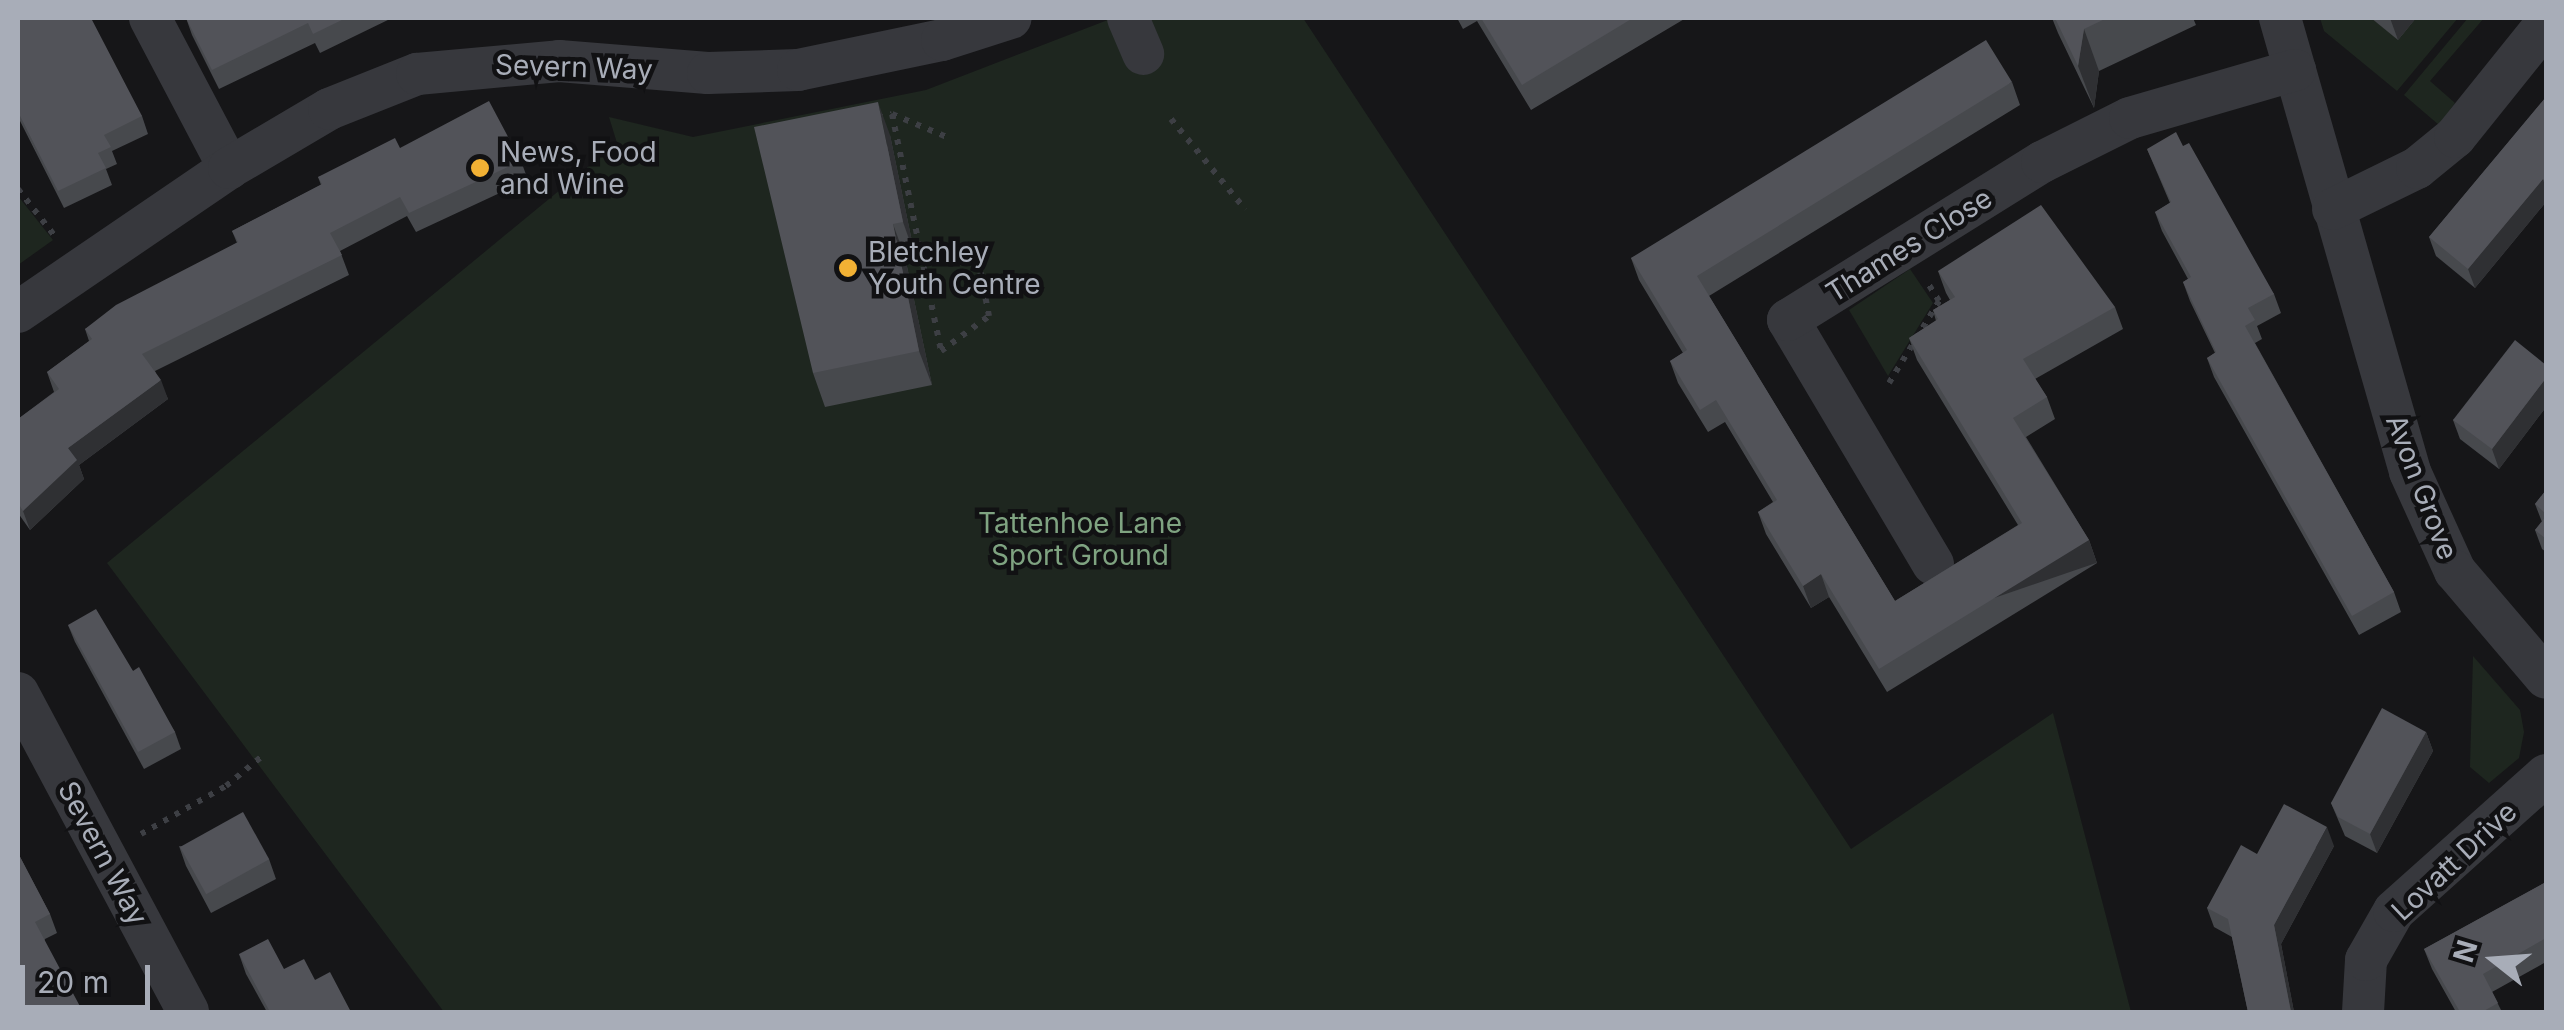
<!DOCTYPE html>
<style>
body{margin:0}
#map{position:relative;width:2564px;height:1030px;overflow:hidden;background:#161618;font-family:Inter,sans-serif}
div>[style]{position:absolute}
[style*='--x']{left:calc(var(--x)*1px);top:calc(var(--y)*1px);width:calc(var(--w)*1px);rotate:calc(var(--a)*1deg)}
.green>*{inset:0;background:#1e261f}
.path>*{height:6px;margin-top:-3px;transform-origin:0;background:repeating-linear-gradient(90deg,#3d3f44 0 5px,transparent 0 13px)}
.minor>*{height:42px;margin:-21px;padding:0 21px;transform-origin:21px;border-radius:21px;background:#37383d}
.wall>*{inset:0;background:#47494d}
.shaded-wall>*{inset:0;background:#2f3033;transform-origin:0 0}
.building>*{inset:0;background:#525359;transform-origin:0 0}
.dots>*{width:28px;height:28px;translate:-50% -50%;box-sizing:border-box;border:5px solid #111113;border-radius:50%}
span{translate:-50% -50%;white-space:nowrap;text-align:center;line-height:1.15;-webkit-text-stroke:9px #111113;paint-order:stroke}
.street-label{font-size:28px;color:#a8adb8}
.poi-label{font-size:28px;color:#a8adb8}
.left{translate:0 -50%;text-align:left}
.park-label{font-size:28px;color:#7fa381}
.frame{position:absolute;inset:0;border:20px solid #a8adb8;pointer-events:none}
.north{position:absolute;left:2444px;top:910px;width:100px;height:100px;-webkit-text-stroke:8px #111113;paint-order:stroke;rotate:287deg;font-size:28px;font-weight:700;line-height:40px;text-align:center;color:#a8adb8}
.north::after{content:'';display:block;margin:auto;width:35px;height:45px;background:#a8adb8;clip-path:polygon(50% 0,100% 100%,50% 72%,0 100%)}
.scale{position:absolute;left:20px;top:965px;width:130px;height:45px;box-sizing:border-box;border:5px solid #a8adb8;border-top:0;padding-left:12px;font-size:30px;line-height:35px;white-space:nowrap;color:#a8adb8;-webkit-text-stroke:8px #111113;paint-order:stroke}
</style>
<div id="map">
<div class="green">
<div style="clip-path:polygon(1113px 18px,1303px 18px,1851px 849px,2053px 713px,2131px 1012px,444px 1012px,107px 563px,617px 143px,609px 117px,693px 137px,926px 90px)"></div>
<div style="clip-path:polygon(2320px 18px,2371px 18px,2398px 39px,2416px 18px,2458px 18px,2397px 91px,2324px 31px)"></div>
<div style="clip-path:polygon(2468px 18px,2484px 18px,2430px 81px,2455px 103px,2439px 125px,2404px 95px)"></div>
<div style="clip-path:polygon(18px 196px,53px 240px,18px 265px)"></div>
<div style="clip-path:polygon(1910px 269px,1933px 303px,1888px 376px,1849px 310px)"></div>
<div style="clip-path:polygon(2473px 656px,2520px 710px,2524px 732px,2519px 758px,2489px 783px,2470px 767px)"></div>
</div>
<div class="path">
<div style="--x:892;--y:114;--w:242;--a:78.3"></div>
<div style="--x:941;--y:351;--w:59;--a:-36.1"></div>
<div style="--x:989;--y:316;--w:73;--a:-101"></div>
<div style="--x:878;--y:117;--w:14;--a:-12"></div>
<div style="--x:892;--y:114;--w:60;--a:22.7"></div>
<div style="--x:1171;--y:119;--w:117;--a:50.6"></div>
<div style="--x:18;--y:189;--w:63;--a:52"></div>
<div style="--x:1889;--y:383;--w:96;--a:-58.6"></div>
<div style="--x:1939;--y:301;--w:22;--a:-122"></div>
<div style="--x:141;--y:834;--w:98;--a:-29.5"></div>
<div style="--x:226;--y:786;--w:45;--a:-39.6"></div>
</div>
<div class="minor">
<div style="--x:150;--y:18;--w:170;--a:62.2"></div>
<div style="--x:1128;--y:18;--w:39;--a:67"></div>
<div style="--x:2280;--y:18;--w:472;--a:74"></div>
<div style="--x:2410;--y:472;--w:109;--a:65.6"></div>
<div style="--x:2455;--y:571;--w:140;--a:49.6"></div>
<div style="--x:2333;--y:209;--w:93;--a:-26"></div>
<div style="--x:2417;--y:168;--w:49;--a:-39.2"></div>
<div style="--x:2455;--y:137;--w:145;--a:-51.2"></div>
<div style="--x:18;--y:312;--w:255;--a:-34.3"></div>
<div style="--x:229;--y:168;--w:116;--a:-30.5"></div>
<div style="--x:329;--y:109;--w:95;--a:-21.7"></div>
<div style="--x:417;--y:74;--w:143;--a:-5.2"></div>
<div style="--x:559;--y:61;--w:149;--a:4.6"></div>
<div style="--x:708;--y:73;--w:90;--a:-1.9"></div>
<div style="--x:798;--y:70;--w:147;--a:-11.8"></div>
<div style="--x:942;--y:40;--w:72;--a:-17.7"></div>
<div style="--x:1933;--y:564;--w:284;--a:-120.7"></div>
<div style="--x:1788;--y:320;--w:299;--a:-31.9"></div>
<div style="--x:2042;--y:162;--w:98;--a:-26.6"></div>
<div style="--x:2130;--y:118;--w:172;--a:-16.2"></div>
<div style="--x:18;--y:693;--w:361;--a:61.9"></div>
<div style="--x:2363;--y:1012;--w:52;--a:-86.7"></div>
<div style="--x:2366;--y:960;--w:56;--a:-60.3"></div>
<div style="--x:2394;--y:911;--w:204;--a:-41.8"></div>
</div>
<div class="wall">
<div style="clip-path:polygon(18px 18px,142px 116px,148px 134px,112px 151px,117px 164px,106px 169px,112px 185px,64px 208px,18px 117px)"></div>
<div style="clip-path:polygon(186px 18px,392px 18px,320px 53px,315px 43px,219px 89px,192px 35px)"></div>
<div style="clip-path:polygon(1457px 18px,1686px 18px,1531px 110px,1477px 21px,1463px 29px)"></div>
<div style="clip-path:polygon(2052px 18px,2193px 18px,2196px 25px,2099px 71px,2094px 108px,2058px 33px)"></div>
<div style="clip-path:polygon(2371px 18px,2416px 18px,2398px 40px)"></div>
<div style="clip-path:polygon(2012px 82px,2020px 105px,1709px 296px,1895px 601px,2018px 525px,1917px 360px,1909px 338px,1936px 321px,1933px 310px,1950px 300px,1946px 293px,1938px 271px,2115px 307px,2123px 329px,2035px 379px,2047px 397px,2055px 419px,2026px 437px,2089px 540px,2097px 563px,1887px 692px,1829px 597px,1811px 608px,1766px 534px,1758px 512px,1773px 502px,1725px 422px,1708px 432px,1678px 383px,1670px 361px,1683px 353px,1639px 280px,1631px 258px)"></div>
<div style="clip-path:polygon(2546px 97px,2546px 202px,2475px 288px,2436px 256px,2429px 237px)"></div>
<div style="clip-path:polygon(890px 135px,915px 256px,905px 257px,932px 385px,825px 407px,813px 373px)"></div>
<div style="clip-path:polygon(400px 148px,521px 161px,528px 180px,416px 232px,407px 216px,340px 251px,349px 275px,155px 371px,168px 399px,79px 465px,84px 479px,30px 530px,18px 513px,18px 419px,54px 392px,47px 372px,89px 341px,85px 329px,237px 243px,232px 231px,321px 185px,318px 177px)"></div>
<div style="clip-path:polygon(2147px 149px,2274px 294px,2281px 313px,2257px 326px,2262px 339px,2255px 343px,2394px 592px,2401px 612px,2359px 635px,2214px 377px,2207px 358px,2215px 353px,2190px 301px,2183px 282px,2188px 279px,2162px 231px,2155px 212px,2170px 203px)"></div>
<div style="clip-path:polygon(2546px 365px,2546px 407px,2499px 469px,2460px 439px,2453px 420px)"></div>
<div style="clip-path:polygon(2546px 490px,2546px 552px,2542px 549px,2535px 530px,2542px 522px,2535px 504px)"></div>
<div style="clip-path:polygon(68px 625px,133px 671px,175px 732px,181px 749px,144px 769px,75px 642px)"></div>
<div style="clip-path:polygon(2426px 732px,2433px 751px,2377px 853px,2345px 836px,2331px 803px)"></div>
<div style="clip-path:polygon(179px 846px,269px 859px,276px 879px,211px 913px,186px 866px)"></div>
<div style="clip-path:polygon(2334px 846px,2281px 944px,2294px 1012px,2248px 1012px,2232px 937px,2214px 927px,2207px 908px,2257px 854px)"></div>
<div style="clip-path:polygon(18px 853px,50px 914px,57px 933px,45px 939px,18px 1012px)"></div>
<div style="clip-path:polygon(2546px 882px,2546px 962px,2492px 992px,2502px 1012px,2456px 1012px,2432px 969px,2424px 949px)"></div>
<div style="clip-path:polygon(239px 954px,315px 980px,351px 1012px,267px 1012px,246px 974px)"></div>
</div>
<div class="shaded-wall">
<div style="clip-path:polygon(2390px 18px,2416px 18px,2398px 40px)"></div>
<div style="clip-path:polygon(2084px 29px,2099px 71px,2094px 108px,2078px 66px)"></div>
<div style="clip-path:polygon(878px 102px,890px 135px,915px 256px,903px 222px)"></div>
<div style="clip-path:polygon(2543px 179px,2546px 189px,2546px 202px,2475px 288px,2468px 269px)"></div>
<div style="clip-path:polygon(893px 224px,905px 257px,932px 385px,919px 351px)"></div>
<div style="clip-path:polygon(2546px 378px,2546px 407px,2499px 469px,2492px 449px)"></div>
<div style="clip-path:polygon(161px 380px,168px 399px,79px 465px,84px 479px,30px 530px,23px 511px,68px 448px)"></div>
<div style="left:2089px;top:540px;width:24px;height:246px;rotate:71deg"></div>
<div style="clip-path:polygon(1821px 574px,1829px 597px,1811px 608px,1803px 586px)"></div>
<div style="clip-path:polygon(2426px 732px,2433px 751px,2377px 853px,2370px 834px)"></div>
<div style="clip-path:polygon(2327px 827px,2334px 846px,2281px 944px,2294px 1012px,2291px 1012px,2274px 925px)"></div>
</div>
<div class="building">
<div style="clip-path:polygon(18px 18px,91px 18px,142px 116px,104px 135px,111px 147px,98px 153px,106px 168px,58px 191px,18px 112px)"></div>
<div style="clip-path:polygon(186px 18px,346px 18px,313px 34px,308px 23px,212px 70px)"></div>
<div style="clip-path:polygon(1481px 18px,1633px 18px,1522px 85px)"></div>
<div style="clip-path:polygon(2055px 18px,2107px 18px,2084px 29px,2078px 66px)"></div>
<div style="clip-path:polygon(1986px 40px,2012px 82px,1697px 276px,1895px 601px,2022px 523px,1909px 338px,1938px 319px,1933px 310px,1955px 297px,1938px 271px,2041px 205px,2115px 307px,2023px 359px,2047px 397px,2013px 418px,2089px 540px,1879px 669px,1821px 574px,1803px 586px,1758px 512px,1777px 500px,1716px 400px,1700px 410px,1670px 361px,1687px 350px,1631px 258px)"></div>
<div style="clip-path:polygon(2546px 97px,2546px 182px,2543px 179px,2468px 269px,2429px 237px)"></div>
<div style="clip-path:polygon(489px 101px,521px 161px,409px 213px,400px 197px,330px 233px,342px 255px,142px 354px,161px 380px,68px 448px,77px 460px,23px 511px,18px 503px,18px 419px,59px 389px,47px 372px,92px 339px,85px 329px,116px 305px,238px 242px,232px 231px,322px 184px,318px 177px,395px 138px,400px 148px)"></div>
<div style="clip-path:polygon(878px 102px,903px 222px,893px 224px,919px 351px,813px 373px,754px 127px)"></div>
<div style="clip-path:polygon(2176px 132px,2183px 146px,2189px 143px,2274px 294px,2248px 308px,2255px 320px,2245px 326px,2394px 592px,2352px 616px,2207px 358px,2216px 352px,2183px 282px,2191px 277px,2155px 212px,2171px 202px,2147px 149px)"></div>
<div style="clip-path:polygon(2515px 340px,2546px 365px,2546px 378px,2492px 449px,2453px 420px)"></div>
<div style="clip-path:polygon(2546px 490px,2546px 514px,2535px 504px)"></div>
<div style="clip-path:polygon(2546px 516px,2546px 539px,2535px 530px)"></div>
<div style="clip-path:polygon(96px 609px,133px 671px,139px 667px,175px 732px,138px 752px,68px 625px)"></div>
<div style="clip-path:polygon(2382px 708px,2426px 732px,2370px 834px,2338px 817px,2331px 803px)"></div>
<div style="clip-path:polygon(2284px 804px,2327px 827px,2274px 925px,2291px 1012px,2248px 1012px,2228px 919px,2207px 908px,2241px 845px,2257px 854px)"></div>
<div style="left:243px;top:812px;width:54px;height:72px;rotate:61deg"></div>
<div style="clip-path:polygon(18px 853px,50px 914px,35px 922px,83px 1012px,18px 1012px)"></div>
<div style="clip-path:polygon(2546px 882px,2546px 938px,2483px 974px,2498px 1003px,2482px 1012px,2460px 1012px,2424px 949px)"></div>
<div style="clip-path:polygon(268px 939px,284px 969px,304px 959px,315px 980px,330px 972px,351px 1012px,270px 1012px,239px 954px)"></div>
</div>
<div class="dots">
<div style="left:480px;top:168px;background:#f2b134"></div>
<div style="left:848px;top:268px;background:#f2b134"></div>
</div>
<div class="street-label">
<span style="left:574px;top:67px;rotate:2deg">Severn Way</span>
<span style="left:1909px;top:245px;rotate:-32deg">Thames Close</span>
<span style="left:2422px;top:487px;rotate:69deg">Avon Grove</span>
<span style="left:103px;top:853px;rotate:62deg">Severn Way</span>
<span style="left:2454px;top:861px;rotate:-43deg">Lovatt Drive</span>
</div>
<div class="poi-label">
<span class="left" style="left:500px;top:168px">News, Food<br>and Wine</span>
<span class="left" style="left:868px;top:268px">Bletchley<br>Youth Centre</span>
</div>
<div class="park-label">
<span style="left:1080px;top:539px">Tattenhoe Lane<br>Sport Ground</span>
</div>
<div class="frame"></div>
<div class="north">N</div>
<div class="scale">20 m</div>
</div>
